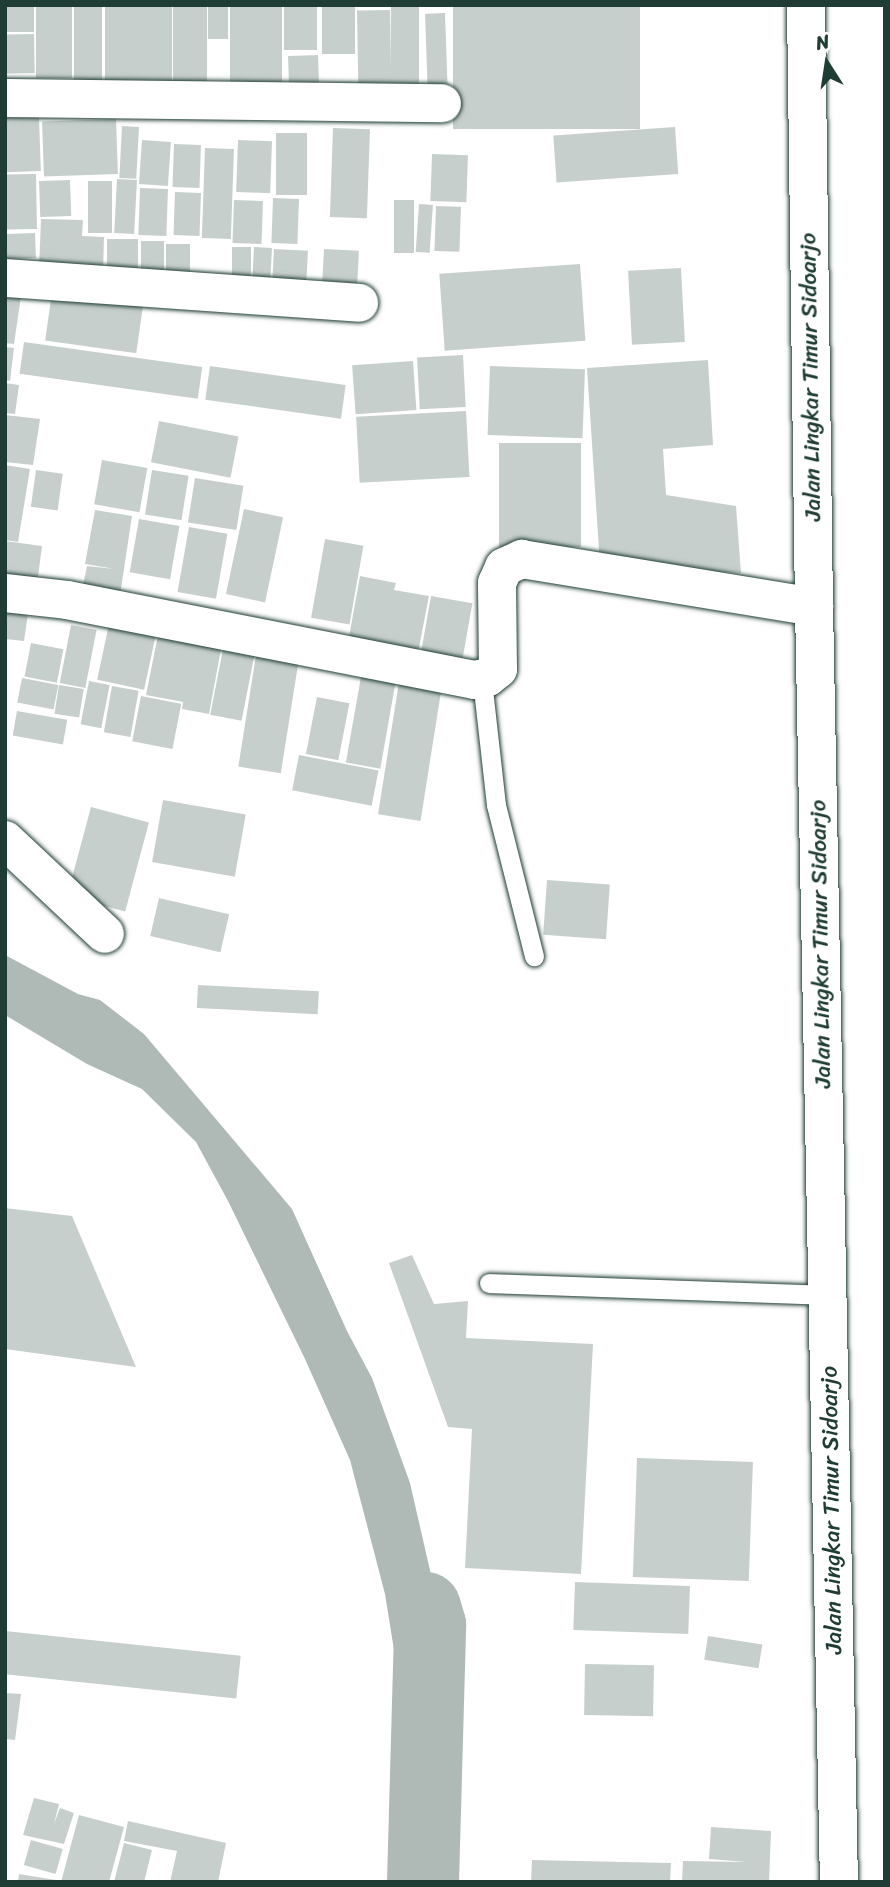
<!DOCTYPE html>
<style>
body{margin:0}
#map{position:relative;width:890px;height:1887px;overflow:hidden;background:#fff;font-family:Sriracha,sans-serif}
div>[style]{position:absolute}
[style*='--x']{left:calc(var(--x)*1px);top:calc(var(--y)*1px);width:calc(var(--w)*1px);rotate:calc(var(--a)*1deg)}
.water>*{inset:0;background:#afbab7}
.river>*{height:72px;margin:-36px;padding:0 36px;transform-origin:36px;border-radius:36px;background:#afbab7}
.building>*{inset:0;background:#c7cfcc;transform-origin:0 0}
.roads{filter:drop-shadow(0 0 2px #1f3d34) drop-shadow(0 0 2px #1f3d34)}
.service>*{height:19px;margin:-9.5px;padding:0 9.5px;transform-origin:9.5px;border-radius:9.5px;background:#fff}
.minor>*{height:38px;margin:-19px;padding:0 19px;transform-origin:19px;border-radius:19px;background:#fff}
.secondary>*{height:38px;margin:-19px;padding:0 19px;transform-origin:19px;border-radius:19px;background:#fff}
span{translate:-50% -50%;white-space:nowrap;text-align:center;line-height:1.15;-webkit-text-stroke:5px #fff;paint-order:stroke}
.street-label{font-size:23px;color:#1f3d34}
.frame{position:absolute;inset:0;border:7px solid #1f3d34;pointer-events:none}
.north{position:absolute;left:792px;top:28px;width:70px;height:70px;-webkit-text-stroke:5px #fff;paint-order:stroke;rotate:348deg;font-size:19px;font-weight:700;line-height:28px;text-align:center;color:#1f3d34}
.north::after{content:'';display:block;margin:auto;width:24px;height:32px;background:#1f3d34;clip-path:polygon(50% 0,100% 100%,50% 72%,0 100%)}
</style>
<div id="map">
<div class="water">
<div style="clip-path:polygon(5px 955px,78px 994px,100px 1000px,144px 1034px,292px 1209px,347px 1331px,372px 1378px,410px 1483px,443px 1627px,450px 1709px,403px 1706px,385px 1594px,350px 1460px,305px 1359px,228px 1201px,196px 1142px,142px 1089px,87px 1064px,5px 1015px)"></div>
</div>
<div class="river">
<div style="--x:423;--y:1882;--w:257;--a:-88.4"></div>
<div style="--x:430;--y:1625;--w:18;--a:-106"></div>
</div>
<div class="building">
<div style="left:5px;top:5px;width:29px;height:27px"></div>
<div style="left:36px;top:5px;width:36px;height:73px"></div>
<div style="left:74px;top:5px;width:28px;height:77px"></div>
<div style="left:105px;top:5px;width:67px;height:82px"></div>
<div style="left:173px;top:5px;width:34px;height:84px"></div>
<div style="left:208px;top:5px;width:20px;height:34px"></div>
<div style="left:230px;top:5px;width:52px;height:88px"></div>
<div style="left:284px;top:5px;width:33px;height:45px"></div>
<div style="left:322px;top:5px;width:33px;height:49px"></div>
<div style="left:391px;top:5px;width:28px;height:82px"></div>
<div style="left:453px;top:5px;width:187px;height:124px"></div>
<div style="left:390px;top:10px;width:85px;height:33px;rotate:89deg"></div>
<div style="left:445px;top:13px;width:73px;height:20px;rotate:88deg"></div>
<div style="left:34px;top:34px;width:39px;height:29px;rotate:89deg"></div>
<div style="left:318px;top:55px;width:34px;height:30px;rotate:88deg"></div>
<div style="left:39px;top:117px;width:54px;height:34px;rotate:88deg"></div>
<div style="left:116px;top:119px;width:55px;height:74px;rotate:88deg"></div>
<div style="left:122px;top:126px;width:17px;height:52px;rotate:3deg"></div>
<div style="left:675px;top:127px;width:47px;height:122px;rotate:86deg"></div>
<div style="left:333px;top:128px;width:37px;height:89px;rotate:2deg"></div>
<div style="left:276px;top:133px;width:31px;height:62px"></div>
<div style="left:142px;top:140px;width:29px;height:44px;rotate:4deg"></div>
<div style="left:238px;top:140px;width:34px;height:52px;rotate:2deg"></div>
<div style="left:174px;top:144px;width:27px;height:43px;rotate:2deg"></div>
<div style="left:205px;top:148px;width:29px;height:90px;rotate:2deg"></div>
<div style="left:432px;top:154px;width:36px;height:47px;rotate:2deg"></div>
<div style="left:36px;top:174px;width:55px;height:31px;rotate:89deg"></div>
<div style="left:117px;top:179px;width:20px;height:54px;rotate:3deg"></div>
<div style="left:70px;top:180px;width:36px;height:31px;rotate:88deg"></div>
<div style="left:88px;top:181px;width:24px;height:52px"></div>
<div style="left:140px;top:188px;width:28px;height:47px;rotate:2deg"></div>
<div style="left:175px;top:192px;width:26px;height:43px;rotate:2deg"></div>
<div style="left:273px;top:198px;width:26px;height:45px;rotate:2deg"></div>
<div style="left:234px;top:200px;width:29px;height:43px;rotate:2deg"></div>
<div style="left:394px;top:200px;width:20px;height:53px"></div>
<div style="left:419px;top:204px;width:14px;height:48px;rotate:4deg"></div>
<div style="left:436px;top:206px;width:25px;height:45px;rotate:2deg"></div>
<div style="clip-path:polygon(41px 219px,83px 220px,82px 236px,104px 237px,103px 274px,39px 269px)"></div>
<div style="left:35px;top:233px;width:25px;height:30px;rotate:88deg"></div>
<div style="left:107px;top:239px;width:31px;height:35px"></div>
<div style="left:141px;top:241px;width:23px;height:36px"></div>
<div style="left:166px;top:244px;width:24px;height:37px"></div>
<div style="left:232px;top:247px;width:19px;height:40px"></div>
<div style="left:254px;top:247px;width:18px;height:39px;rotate:3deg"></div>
<div style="left:274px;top:249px;width:34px;height:41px;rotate:3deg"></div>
<div style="left:324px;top:249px;width:35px;height:43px;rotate:3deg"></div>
<div style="left:580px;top:264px;width:77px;height:141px;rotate:86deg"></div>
<div style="left:681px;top:268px;width:74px;height:53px;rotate:87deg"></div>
<div style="left:52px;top:292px;width:92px;height:49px;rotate:8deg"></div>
<div style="clip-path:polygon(5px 294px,21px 296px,14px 344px,5px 343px)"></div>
<div style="left:24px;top:342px;width:180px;height:32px;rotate:8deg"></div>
<div style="clip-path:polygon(5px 347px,14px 348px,10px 381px,5px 380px)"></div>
<div style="left:463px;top:355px;width:52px;height:46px;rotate:87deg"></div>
<div style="clip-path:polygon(708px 360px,713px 445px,663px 449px,666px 495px,736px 506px,741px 573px,600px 565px,587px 368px)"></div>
<div style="left:413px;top:361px;width:49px;height:61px;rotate:86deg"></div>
<div style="left:210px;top:366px;width:137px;height:34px;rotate:8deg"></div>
<div style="left:490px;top:366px;width:95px;height:69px;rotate:2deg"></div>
<div style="clip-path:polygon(5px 383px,19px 385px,15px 414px,5px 413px)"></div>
<div style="left:466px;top:411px;width:66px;height:110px;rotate:87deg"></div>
<div style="clip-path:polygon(5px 415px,40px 419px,33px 465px,5px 462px)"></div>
<div style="left:159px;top:421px;width:81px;height:42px;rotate:11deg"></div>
<div style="left:499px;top:443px;width:82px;height:104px"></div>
<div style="left:102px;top:460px;width:46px;height:45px;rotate:10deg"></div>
<div style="clip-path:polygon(5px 465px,30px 469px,18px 542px,5px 540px)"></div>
<div style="left:36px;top:470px;width:27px;height:37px;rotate:8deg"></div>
<div style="left:152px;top:470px;width:37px;height:45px;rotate:9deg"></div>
<div style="left:195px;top:478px;width:49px;height:45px;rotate:9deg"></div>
<div style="left:244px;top:509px;width:40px;height:87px;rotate:12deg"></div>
<div style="clip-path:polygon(95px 510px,132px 516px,119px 602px,81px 595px,87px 566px,115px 569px,85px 564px)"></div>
<div style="left:139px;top:519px;width:41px;height:54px;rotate:10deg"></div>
<div style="left:189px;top:527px;width:39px;height:66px;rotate:10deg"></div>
<div style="left:325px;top:539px;width:39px;height:80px;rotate:10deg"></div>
<div style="clip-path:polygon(5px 541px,42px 546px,36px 592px,5px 588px)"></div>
<div style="clip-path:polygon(360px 576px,396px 583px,394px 590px,429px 596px,417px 658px,349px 637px)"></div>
<div style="left:431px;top:596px;width:42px;height:65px;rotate:10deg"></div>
<div style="clip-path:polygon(5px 597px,30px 600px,24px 641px,5px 639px)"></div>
<div style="left:109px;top:624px;width:48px;height:57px;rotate:12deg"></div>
<div style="left:71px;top:625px;width:26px;height:59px;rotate:11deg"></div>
<div style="clip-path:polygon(158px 635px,221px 649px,209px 714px,182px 709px,183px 702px,146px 695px)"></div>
<div style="left:31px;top:643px;width:33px;height:34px;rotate:11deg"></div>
<div style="left:223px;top:649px;width:32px;height:67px;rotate:11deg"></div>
<div style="left:256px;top:655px;width:43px;height:113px;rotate:9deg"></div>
<div style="left:362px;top:671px;width:35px;height:93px;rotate:10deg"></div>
<div style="left:22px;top:678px;width:37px;height:25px;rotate:11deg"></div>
<div style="left:89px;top:681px;width:21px;height:44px;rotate:11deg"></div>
<div style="left:399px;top:682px;width:43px;height:134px;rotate:9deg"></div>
<div style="left:59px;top:685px;width:25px;height:29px;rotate:9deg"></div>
<div style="left:112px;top:686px;width:27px;height:47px;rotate:10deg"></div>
<div style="left:141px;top:696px;width:41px;height:46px;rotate:11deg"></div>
<div style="left:317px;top:697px;width:33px;height:58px;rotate:11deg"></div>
<div style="left:17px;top:711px;width:51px;height:25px;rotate:10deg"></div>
<div style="left:299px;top:755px;width:81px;height:36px;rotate:11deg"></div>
<div style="left:163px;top:800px;width:84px;height:63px;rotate:10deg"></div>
<div style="left:91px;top:807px;width:60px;height:92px;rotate:15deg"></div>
<div style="left:547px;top:880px;width:63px;height:55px;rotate:4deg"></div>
<div style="left:159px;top:898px;width:72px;height:39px;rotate:13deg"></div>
<div style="left:198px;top:985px;width:121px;height:23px;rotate:3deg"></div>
<div style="clip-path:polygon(5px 1208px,72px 1216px,136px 1367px,5px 1349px)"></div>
<div style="clip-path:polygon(412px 1255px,434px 1304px,468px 1301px,466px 1338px,593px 1344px,581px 1574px,465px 1568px,472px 1429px,448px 1427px,389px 1263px)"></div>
<div style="left:637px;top:1458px;width:116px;height:119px;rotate:2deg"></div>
<div style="left:575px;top:1582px;width:115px;height:48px;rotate:2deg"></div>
<div style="left:5px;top:1631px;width:237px;height:43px;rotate:6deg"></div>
<div style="left:708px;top:1636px;width:55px;height:24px;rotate:9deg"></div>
<div style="left:585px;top:1664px;width:69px;height:51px;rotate:1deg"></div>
<div style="clip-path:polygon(5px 1693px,21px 1694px,15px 1740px,5px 1739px)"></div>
<div style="clip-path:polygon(34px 1798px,59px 1804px,54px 1824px,60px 1808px,74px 1813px,64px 1844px,23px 1835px)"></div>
<div style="clip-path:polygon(79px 1815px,124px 1827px,109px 1882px,61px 1882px)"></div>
<div style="clip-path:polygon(128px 1821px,226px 1843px,218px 1882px,170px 1882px,177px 1851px,124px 1841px)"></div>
<div style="clip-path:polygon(711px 1827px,771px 1831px,769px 1882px,682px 1882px,683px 1861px,747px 1862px,709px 1859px)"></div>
<div style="left:31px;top:1840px;width:33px;height:26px;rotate:16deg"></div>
<div style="clip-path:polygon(124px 1843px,152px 1850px,144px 1882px,114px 1882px)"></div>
<div style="clip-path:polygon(532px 1860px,671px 1863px,670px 1882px,531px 1882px)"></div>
<div style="clip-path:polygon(19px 1874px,56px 1880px,56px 1882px,18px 1882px)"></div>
</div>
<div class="roads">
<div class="service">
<div style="--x:482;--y:680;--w:126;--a:83.6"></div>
<div style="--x:496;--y:805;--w:156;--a:75.9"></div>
<div style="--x:489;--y:1283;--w:339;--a:2"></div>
</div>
<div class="minor">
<div style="--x:5;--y:98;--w:437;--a:0.7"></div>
<div style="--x:5;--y:278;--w:355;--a:4"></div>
<div style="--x:5;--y:593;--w:62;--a:6.4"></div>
<div style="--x:67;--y:600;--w:416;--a:11.1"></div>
<div style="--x:475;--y:680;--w:13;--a:-13"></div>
<div style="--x:488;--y:677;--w:13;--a:-39"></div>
<div style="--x:498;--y:669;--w:86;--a:-90.7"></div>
<div style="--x:497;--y:583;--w:17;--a:-66"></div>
<div style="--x:504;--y:567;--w:20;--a:-24"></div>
<div style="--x:522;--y:559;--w:296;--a:9.3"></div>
<div style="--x:5;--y:840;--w:137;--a:43.2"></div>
</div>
<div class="secondary">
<div style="--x:806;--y:5;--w:602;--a:89.24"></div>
<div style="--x:814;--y:607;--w:1275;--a:88.88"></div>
</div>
</div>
<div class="street-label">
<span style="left:811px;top:377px;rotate:-91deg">Jalan Lingkar Timur Sidoarjo</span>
<span style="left:821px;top:944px;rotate:-91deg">Jalan Lingkar Timur Sidoarjo</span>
<span style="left:832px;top:1510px;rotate:-91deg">Jalan Lingkar Timur Sidoarjo</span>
</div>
<div class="frame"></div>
<div class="north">N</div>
</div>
